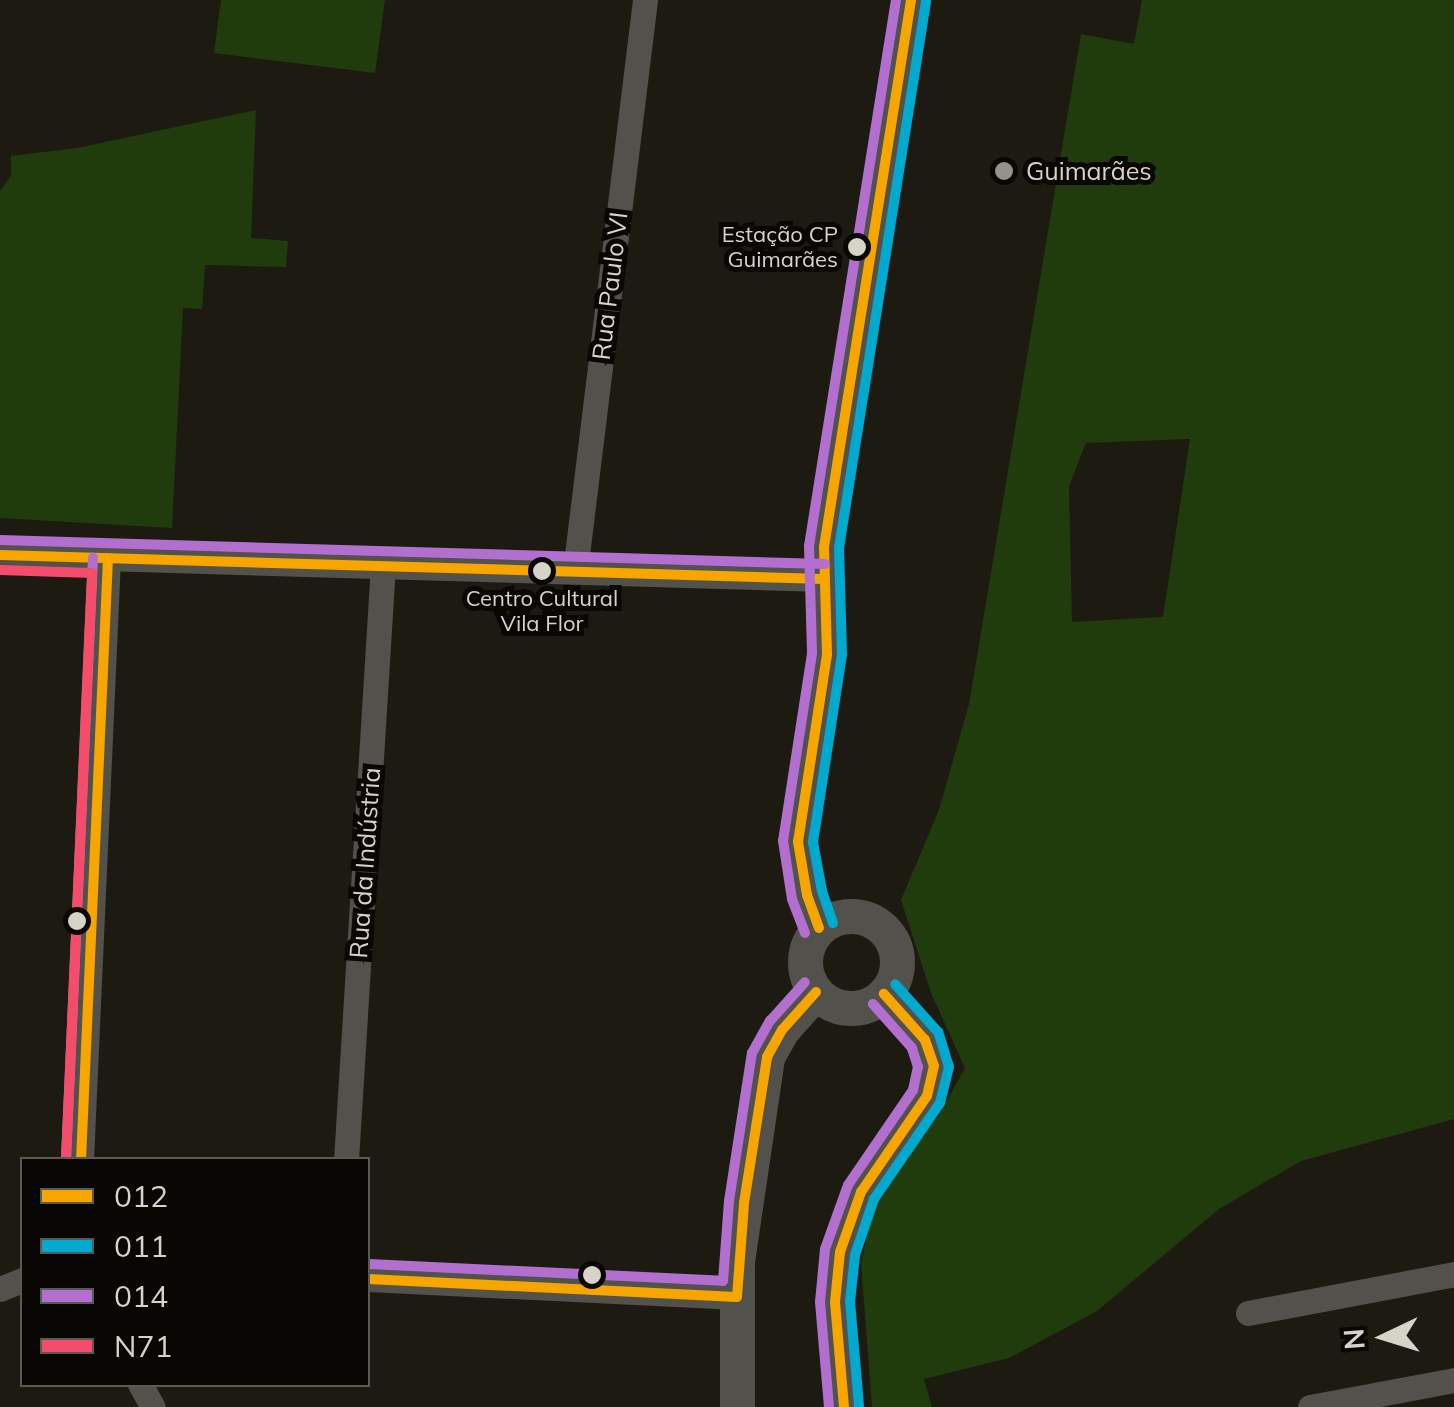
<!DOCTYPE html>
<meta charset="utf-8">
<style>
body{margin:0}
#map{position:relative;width:1454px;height:1407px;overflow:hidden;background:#1d1a12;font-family:Mulish,sans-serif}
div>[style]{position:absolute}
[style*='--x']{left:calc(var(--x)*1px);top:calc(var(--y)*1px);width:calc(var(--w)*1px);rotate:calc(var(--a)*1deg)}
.green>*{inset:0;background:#203c0c}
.street>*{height:25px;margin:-12.5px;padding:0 12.5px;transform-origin:12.5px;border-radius:12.5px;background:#53514b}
.secondary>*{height:35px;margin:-17.5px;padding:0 17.5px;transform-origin:17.5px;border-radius:17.5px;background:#53514b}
.secondary>.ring{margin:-17.5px;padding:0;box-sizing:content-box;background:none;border:35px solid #53514b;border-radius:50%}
.bus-1>*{height:10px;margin:-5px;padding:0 5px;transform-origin:5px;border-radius:5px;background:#f7a600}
.bus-2>*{height:10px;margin:-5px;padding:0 5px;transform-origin:5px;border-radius:5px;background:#00a9ce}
.bus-3>*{height:10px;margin:-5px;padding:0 5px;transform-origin:5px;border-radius:5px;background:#b36fd0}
.bus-4>*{height:10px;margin:-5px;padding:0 5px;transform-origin:5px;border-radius:5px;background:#f44d6c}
.dots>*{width:28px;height:28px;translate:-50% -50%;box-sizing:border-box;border:5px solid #090703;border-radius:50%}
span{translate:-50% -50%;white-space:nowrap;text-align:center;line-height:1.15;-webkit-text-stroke:10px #090703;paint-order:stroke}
.bus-label{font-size:22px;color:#d6d3c9}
.right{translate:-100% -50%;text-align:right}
.poi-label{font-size:25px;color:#d6d3c9}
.left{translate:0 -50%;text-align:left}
.street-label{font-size:25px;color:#d6d3c9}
.legend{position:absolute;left:20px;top:1157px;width:350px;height:230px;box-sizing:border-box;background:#090703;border:2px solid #5b5952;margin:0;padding:12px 18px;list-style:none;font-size:30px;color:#d6d3c9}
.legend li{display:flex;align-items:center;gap:20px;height:50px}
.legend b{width:50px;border:2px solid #5b5952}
.north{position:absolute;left:1334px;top:1287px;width:100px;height:100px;-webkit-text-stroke:8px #090703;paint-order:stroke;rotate:266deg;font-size:28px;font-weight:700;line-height:40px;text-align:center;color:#d6d3c9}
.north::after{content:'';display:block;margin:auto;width:35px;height:45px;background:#d6d3c9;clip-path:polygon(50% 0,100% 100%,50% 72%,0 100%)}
</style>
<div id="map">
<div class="green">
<div style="clip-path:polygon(221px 0,385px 0,375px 73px,214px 53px)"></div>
<div style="clip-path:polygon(evenodd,1142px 0,1454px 0,1454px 1119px,1301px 1161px,1219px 1209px,1097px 1311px,1009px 1358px,924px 1379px,932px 1407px,872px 1407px,861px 1263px,877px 1192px,939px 1115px,965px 1068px,931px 993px,901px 900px,939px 810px,969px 704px,1081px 34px,1134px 44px,1142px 0,1190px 439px,1163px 617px,1072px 622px,1069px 486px,1086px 443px,1190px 439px)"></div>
<div style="clip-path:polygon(256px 110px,251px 238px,288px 241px,286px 267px,205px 265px,202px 309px,183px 308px,172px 528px,0 518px,0 191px,11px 176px,11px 156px,77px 148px)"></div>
</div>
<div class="street">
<div style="--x:0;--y:555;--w:825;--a:1.67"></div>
<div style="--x:575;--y:571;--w:575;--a:-83.01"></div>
<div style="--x:81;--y:1160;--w:602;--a:-87.43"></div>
<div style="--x:346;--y:1160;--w:595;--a:-86.44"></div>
<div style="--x:368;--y:1279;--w:369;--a:2.8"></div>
<div style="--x:0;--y:1289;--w:24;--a:-22"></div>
<div style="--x:1248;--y:1313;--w:210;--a:-10.7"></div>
<div style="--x:140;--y:1384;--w:26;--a:61"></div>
<div style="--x:1310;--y:1407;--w:147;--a:-10.6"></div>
</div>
<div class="secondary">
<div class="ring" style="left:805px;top:916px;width:57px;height:57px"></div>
<div style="--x:819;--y:928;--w:35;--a:-110"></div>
<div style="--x:807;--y:895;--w:54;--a:-99.6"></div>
<div style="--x:798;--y:842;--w:190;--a:-81.2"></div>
<div style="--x:827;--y:654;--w:107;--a:-91.6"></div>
<div style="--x:824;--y:547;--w:554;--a:-80.96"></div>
<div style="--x:737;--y:1407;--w:146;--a:-90"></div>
<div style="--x:737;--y:1261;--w:206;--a:-81.6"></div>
<div style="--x:767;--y:1057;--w:31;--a:-61"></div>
<div style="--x:782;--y:1030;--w:51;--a:-48.2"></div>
<div style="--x:844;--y:1407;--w:105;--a:-94.9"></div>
<div style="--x:835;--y:1302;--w:50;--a:-84.3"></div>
<div style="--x:840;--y:1252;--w:64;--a:-70.7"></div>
<div style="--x:861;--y:1192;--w:116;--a:-55.5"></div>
<div style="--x:927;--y:1096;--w:31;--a:-77"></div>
<div style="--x:934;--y:1066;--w:28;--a:-109"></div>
<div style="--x:925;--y:1040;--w:62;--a:-131.7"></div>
</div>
<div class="bus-1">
<div style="--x:0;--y:555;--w:825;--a:1.67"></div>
<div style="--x:819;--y:928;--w:35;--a:-110"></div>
<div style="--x:807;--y:895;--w:54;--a:-99.6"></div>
<div style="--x:798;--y:842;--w:190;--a:-81.2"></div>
<div style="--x:827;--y:654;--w:107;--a:-91.6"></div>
<div style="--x:824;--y:547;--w:554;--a:-80.96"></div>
<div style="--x:81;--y:1160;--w:602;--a:-87.43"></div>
<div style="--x:368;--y:1279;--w:369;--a:2.8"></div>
<div style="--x:737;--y:1297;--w:94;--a:-85.7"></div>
<div style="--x:744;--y:1203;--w:148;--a:-81"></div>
<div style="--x:767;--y:1057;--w:31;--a:-61"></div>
<div style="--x:782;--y:1030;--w:51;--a:-48.2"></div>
<div style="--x:844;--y:1407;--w:105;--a:-94.9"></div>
<div style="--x:835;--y:1302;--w:50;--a:-84.3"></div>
<div style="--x:840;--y:1252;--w:64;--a:-70.7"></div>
<div style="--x:861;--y:1192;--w:116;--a:-55.5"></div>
<div style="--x:927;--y:1096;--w:31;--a:-77"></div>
<div style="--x:934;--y:1066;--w:28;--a:-109"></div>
<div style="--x:925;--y:1040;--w:62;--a:-131.7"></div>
</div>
<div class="bus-2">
<div style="--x:833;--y:923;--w:34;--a:-109"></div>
<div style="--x:822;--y:891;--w:50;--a:-100.4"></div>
<div style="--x:813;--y:842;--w:189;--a:-81.2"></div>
<div style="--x:842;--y:655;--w:107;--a:-91.6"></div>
<div style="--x:839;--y:548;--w:553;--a:-80.95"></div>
<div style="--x:859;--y:1406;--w:104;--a:-94.9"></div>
<div style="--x:850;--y:1302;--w:47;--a:-83.9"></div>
<div style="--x:855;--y:1255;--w:59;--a:-71.3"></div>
<div style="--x:874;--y:1199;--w:116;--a:-55.5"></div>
<div style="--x:940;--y:1103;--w:37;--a:-76"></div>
<div style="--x:949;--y:1067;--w:37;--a:-107"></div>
<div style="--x:938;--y:1032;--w:64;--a:-131.9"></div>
</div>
<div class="bus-3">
<div style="--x:0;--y:540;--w:825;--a:1.67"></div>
<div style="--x:805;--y:933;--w:36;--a:-111"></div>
<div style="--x:792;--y:899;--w:59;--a:-98.8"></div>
<div style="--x:783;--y:841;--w:190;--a:-81.2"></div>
<div style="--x:812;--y:653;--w:107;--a:-91.6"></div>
<div style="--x:809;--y:546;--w:553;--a:-80.95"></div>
<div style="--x:66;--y:1159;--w:602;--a:-87.43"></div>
<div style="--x:369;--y:1264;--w:354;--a:2.7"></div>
<div style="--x:723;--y:1281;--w:80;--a:-85.7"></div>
<div style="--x:729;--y:1201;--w:150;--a:-81.2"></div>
<div style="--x:752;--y:1053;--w:37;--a:-61"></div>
<div style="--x:770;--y:1021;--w:52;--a:-48.1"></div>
<div style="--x:829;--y:1407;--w:105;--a:-94.9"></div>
<div style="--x:820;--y:1302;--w:53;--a:-84.6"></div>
<div style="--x:825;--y:1249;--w:68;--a:-70.2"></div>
<div style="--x:848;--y:1185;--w:115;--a:-55.6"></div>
<div style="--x:913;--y:1090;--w:24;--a:-78"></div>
<div style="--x:918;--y:1067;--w:20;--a:-108"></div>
<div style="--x:912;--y:1048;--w:59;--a:-131.6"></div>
</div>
<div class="bus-4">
<div style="--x:0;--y:570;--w:92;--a:1.9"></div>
<div style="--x:92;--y:573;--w:587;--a:92.54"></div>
</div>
<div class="dots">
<div style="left:1004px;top:171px;background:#959289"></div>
<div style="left:857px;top:247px;background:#d6d3c9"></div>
<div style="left:542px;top:571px;background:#d6d3c9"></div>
<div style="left:77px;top:921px;background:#d6d3c9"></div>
<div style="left:592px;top:1275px;background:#d6d3c9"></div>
</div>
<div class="bus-label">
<span class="right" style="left:838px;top:247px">Estação CP<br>Guimarães</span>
<span style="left:542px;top:611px">Centro Cultural<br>Vila Flor</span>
</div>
<div class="poi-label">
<span class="left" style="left:1026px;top:171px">Guimarães</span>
</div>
<div class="street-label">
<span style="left:610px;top:286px;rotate:-83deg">Rua Paulo VI</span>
<span style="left:365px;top:863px;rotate:-86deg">Rua da Indústria</span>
</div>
<ul class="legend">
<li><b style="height:12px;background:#f7a600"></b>012</li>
<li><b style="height:12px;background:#00a9ce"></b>011</li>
<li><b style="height:12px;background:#b36fd0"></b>014</li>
<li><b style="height:12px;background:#f44d6c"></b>N71</li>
</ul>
<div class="north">N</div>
</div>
